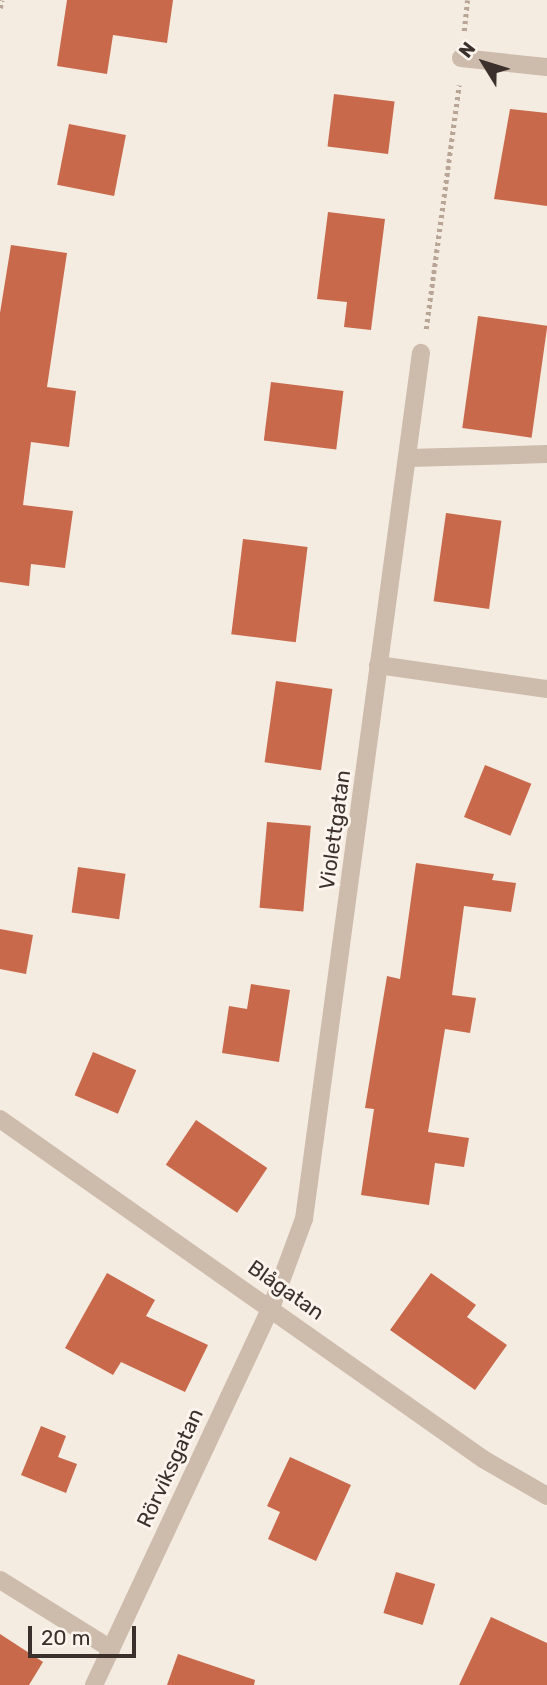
<!DOCTYPE html>
<meta charset="utf-8">
<style>
body{margin:0}
#map{position:relative;width:547px;height:1685px;overflow:hidden;background:#f4ebe1;font-family:Rubik,sans-serif}
div>[style]{position:absolute}
[style*='--x']{left:calc(var(--x)*1px);top:calc(var(--y)*1px);width:calc(var(--w)*1px);rotate:calc(var(--a)*1deg)}
.building>*{inset:0;background:#c8694b;transform-origin:0 0}
.path>*{height:4.5px;margin-top:-2.25px;transform-origin:0;background:repeating-linear-gradient(90deg,#b9a596 0 3.5px,transparent 0 7px)}
.service>*{height:18px;margin:-9px;padding:0 9px;transform-origin:9px;border-radius:9px;background:#cdbbac}
.minor>*{height:18px;margin:-9px;padding:0 9px;transform-origin:9px;border-radius:9px;background:#cdbbac}
span{translate:-50% -50%;white-space:nowrap;text-align:center;line-height:1.15;-webkit-text-stroke:6px #fbf5ee;paint-order:stroke}
.street-label{font-size:21px;color:#3b302b}
.north{position:absolute;left:449px;top:28px;width:70px;height:70px;-webkit-text-stroke:5px #fbf5ee;paint-order:stroke;rotate:308deg;font-size:19px;font-weight:700;line-height:28px;text-align:center;color:#3b302b}
.north::after{content:'';display:block;margin:auto;width:24px;height:32px;background:#3b302b;clip-path:polygon(50% 0,100% 100%,50% 72%,0 100%)}
.scale{position:absolute;left:28px;top:1626px;width:108px;height:32px;box-sizing:border-box;border:4px solid #3b302b;border-top:0;padding-left:9px;font-size:21px;line-height:24px;white-space:nowrap;color:#3b302b;-webkit-text-stroke:5px #fbf5ee;paint-order:stroke}
</style>
<div id="map">
<div class="building">
<div style="clip-path:polygon(67px 0,173px 0,167px 43px,113px 35px,107px 74px,57px 66px)"></div>
<div style="left:334px;top:94px;width:61px;height:53px;rotate:7deg"></div>
<div style="clip-path:polygon(510px 109px,547px 113px,547px 206px,494px 199px)"></div>
<div style="left:69px;top:124px;width:58px;height:62px;rotate:11deg"></div>
<div style="clip-path:polygon(328px 212px,385px 219px,371px 330px,344px 327px,347px 302px,317px 299px)"></div>
<div style="clip-path:polygon(11px 245px,67px 253px,47px 387px,76px 391px,69px 447px,31px 442px,23px 505px,73px 511px,65px 568px,31px 564px,29px 586px,0 582px,0 313px)"></div>
<div style="left:478px;top:316px;width:70px;height:113px;rotate:8deg"></div>
<div style="left:271px;top:382px;width:73px;height:59px;rotate:7deg"></div>
<div style="left:446px;top:513px;width:56px;height:89px;rotate:8deg"></div>
<div style="left:243px;top:539px;width:65px;height:96px;rotate:7deg"></div>
<div style="left:276px;top:681px;width:57px;height:82px;rotate:8deg"></div>
<div style="left:485px;top:765px;width:50px;height:56px;rotate:22deg"></div>
<div style="left:267px;top:822px;width:44px;height:86px;rotate:5deg"></div>
<div style="clip-path:polygon(416px 863px,494px 874px,492px 880px,516px 883px,511px 912px,464px 906px,452px 995px,476px 998px,470px 1033px,445px 1029px,428px 1132px,469px 1138px,464px 1167px,435px 1163px,429px 1205px,361px 1195px,374px 1109px,365px 1108px,387px 976px,400px 979px)"></div>
<div style="left:78px;top:867px;width:48px;height:46px;rotate:8deg"></div>
<div style="clip-path:polygon(0 929px,33px 935px,26px 974px,0 969px)"></div>
<div style="clip-path:polygon(251px 984px,290px 990px,279px 1062px,222px 1053px,229px 1006px,247px 1009px)"></div>
<div style="left:93px;top:1052px;width:47px;height:47px;rotate:23deg"></div>
<div style="left:196px;top:1120px;width:86px;height:54px;rotate:34deg"></div>
<div style="clip-path:polygon(107px 1273px,155px 1300px,146px 1316px,208px 1345px,185px 1392px,121px 1362px,113px 1375px,65px 1348px)"></div>
<div style="clip-path:polygon(431px 1273px,476px 1305px,467px 1317px,507px 1345px,475px 1390px,390px 1330px)"></div>
<div style="clip-path:polygon(41px 1426px,66px 1436px,58px 1457px,77px 1464px,66px 1493px,21px 1475px)"></div>
<div style="clip-path:polygon(290px 1457px,351px 1485px,316px 1561px,268px 1539px,280px 1512px,267px 1506px)"></div>
<div style="left:396px;top:1572px;width:41px;height:43px;rotate:17deg"></div>
<div style="clip-path:polygon(491px 1617px,547px 1643px,547px 1685px,459px 1685px)"></div>
<div style="clip-path:polygon(0 1634px,43px 1662px,29px 1685px,0 1685px)"></div>
<div style="clip-path:polygon(178px 1654px,255px 1680px,254px 1685px,167px 1685px)"></div>
</div>
<div class="path">
<div style="--x:0;--y:8;--w:8;--a:-76"></div>
<div style="--x:464;--y:31;--w:31;--a:-84"></div>
<div style="--x:426;--y:329;--w:246;--a:-82.3"></div>
</div>
<div class="service">
<div style="--x:408;--y:458;--w:139;--a:-1.6"></div>
</div>
<div class="minor">
<div style="--x:461;--y:58;--w:86;--a:6"></div>
<div style="--x:378;--y:665;--w:171;--a:8.1"></div>
<div style="--x:0;--y:1119;--w:591;--a:35.14"></div>
<div style="--x:483;--y:1459;--w:74;--a:30"></div>
<div style="--x:0;--y:1580;--w:131;--a:31.9"></div>
<div style="--x:94;--y:1685;--w:416;--a:-64.9"></div>
<div style="--x:271;--y:1308;--w:95;--a:-69.7"></div>
<div style="--x:304;--y:1219;--w:874;--a:-82.31"></div>
</div>
<div class="street-label">
<span style="left:335px;top:830px;rotate:-82deg">Violettgatan</span>
<span style="left:286px;top:1290px;rotate:35deg">Blågatan</span>
<span style="left:170px;top:1468px;rotate:-65deg">Rörviksgatan</span>
</div>
<div class="north">N</div>
<div class="scale">20 m</div>
</div>
